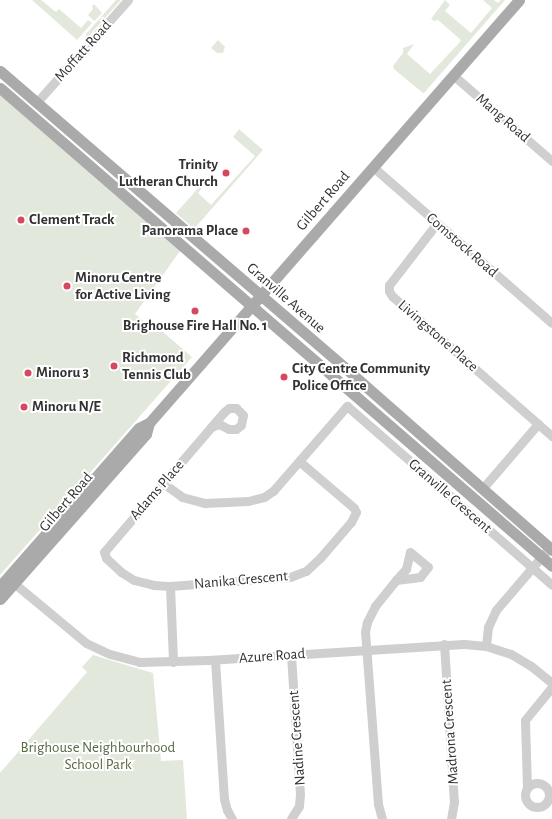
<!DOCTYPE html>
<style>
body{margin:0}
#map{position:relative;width:552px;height:819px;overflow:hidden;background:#fff;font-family:"Alegreya Sans",sans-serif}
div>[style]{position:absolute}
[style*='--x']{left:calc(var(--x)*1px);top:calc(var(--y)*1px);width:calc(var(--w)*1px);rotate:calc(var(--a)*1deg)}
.green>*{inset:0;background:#e3e8dc}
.minor>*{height:9px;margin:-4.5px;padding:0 4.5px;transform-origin:4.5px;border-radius:4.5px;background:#cfcfcf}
.minor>.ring{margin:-4.5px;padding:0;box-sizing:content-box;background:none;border:9px solid #cfcfcf;border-radius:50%}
.major>*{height:11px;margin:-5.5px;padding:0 5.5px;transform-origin:5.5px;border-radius:5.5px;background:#aaa}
.dots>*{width:11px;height:11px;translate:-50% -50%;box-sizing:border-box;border:2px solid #fff;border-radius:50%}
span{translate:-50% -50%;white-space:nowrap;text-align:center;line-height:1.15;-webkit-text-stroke:4px #fff;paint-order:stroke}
.street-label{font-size:15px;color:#323232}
.poi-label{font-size:15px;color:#323232;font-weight:700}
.right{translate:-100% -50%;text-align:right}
.left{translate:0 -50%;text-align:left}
.park-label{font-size:15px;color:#586a43}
</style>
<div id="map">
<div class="green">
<div style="clip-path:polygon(32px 0,41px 0,56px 12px,59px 9px,81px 28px,88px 20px,92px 23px,77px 40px)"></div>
<div style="clip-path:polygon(116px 0,121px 0,87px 38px,86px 34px)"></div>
<div style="clip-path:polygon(445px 0,450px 5px,445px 11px,471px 33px,492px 8px,483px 0,494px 0,498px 3px,501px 0,505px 0,424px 93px,423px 93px,394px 69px,393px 66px,403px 53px,403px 48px,414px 44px,407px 54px,430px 74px,459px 43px,461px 40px,438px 20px,434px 21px,431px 19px)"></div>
<div style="clip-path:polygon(94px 4px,102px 13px,94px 21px,88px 15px,93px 9px,92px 6px)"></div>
<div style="clip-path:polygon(218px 40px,225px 47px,223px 53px,217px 53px,211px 48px)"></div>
<div style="clip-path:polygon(0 95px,180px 251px,135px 314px,153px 329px,156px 326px,192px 357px,0 575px)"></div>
<div style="clip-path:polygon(239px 129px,263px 150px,194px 229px,176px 213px,209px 176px,211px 177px,213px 174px,198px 193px,211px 205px,255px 156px,233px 137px)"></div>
<div style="clip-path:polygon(93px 655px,153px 673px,161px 761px,183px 760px,187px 819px,0 819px,0 773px,87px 672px,82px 667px)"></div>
</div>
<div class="minor">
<div style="--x:453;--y:75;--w:131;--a:41"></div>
<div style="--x:37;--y:102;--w:137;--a:-48.3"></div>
<div style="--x:373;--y:167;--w:237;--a:41.1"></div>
<div style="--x:437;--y:223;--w:78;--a:127.7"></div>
<div style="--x:389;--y:285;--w:6;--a:90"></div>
<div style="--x:389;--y:291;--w:6;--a:59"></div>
<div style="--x:392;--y:296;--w:213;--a:41.2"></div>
<div style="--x:211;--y:427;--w:9;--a:-21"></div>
<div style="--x:219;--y:424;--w:11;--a:27"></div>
<div style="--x:229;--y:429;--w:7;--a:0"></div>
<div style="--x:236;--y:429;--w:6;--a:-39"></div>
<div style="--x:241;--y:425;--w:10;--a:-79"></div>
<div style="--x:243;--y:415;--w:10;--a:-135"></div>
<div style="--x:236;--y:408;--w:7;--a:180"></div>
<div style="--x:229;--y:408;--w:6;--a:141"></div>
<div style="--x:224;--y:412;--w:184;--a:130.6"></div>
<div style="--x:104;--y:552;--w:6;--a:72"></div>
<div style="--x:106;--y:558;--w:21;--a:43"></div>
<div style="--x:121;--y:572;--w:15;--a:32"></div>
<div style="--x:134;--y:580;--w:21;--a:14"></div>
<div style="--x:154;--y:585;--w:16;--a:4"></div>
<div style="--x:170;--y:586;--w:120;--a:-4.3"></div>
<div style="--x:290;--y:577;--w:17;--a:-21"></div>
<div style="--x:306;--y:571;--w:19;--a:-43"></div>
<div style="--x:320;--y:558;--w:48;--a:-49.3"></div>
<div style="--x:351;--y:522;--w:11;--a:-63"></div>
<div style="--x:356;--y:512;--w:4;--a:-117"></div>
<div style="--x:354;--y:508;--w:72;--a:-139.5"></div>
<div style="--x:163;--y:483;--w:24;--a:36"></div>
<div style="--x:182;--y:497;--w:24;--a:15"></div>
<div style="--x:205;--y:503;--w:43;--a:-2.7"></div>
<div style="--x:248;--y:501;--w:16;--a:-14"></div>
<div style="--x:264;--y:497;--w:11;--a:-34"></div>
<div style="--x:273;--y:491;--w:113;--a:-49"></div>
<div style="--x:347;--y:406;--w:272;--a:41.1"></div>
<div style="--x:482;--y:489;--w:86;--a:-49.3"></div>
<div style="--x:410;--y:552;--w:23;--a:40"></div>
<div style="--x:428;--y:567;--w:13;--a:129"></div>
<div style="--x:420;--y:577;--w:24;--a:173"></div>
<div style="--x:396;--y:580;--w:15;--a:-48"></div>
<div style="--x:406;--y:569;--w:17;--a:-77"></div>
<div style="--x:9;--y:579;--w:100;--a:39.7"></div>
<div style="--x:86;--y:643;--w:26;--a:25"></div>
<div style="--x:110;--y:654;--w:30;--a:15"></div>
<div style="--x:139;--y:662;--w:69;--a:-1.7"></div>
<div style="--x:208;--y:660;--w:256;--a:-3.6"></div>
<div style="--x:464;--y:644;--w:22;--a:5"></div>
<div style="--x:486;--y:646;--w:26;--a:18"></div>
<div style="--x:511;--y:654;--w:23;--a:31"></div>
<div style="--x:531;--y:666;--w:27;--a:39"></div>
<div style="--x:170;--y:586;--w:76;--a:87.7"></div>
<div style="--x:444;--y:644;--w:158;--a:86.4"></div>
<div style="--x:454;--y:802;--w:17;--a:100"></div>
<div style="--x:486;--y:646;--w:19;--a:-84"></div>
<div style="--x:488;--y:627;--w:19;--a:-65"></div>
<div style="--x:496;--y:610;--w:82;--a:-49.5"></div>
<div style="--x:291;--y:655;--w:139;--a:86.3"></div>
<div style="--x:300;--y:794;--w:12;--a:95"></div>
<div style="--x:299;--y:806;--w:15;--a:122"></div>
<div style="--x:215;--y:660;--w:139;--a:86.3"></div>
<div style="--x:224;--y:799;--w:11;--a:75"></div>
<div style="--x:227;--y:810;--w:10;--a:61"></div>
<div class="ring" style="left:525px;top:783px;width:15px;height:15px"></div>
<div style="--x:527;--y:788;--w:68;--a:-91.7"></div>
<div style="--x:525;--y:720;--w:43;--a:-50.7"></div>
<div style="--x:382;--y:819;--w:16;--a:-105"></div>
<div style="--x:378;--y:804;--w:172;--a:-94.3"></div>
<div style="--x:365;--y:632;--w:10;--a:-79"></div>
<div style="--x:367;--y:622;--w:18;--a:-63"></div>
<div style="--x:375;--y:606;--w:33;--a:-51"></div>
</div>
<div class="major">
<div style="--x:0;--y:71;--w:466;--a:40.7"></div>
<div style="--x:353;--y:375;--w:265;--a:41.3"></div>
<div style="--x:0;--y:88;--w:730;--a:40.89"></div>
<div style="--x:0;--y:586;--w:210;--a:-48.7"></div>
<div style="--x:139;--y:428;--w:11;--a:-27"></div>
<div style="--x:149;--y:423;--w:562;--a:-48.82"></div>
<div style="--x:0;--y:599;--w:220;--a:-48.5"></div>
<div style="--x:146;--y:434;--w:11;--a:-75"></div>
</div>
<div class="dots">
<div style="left:226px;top:173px;background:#d5485d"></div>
<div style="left:21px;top:220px;background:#d5485d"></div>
<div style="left:246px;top:231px;background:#d5485d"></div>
<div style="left:67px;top:286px;background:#d5485d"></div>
<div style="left:195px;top:311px;background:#d5485d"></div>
<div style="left:114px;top:366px;background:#d5485d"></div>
<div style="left:28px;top:373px;background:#d5485d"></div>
<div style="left:284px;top:377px;background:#d5485d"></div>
<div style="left:24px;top:407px;background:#d5485d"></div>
</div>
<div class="street-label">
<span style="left:83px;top:51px;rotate:-48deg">Moffatt Road</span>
<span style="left:503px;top:118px;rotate:41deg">Mang Road</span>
<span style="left:323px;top:201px;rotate:-49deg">Gilbert Road</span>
<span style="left:462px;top:245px;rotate:41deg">Comstock Road</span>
<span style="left:286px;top:298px;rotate:41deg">Granville Avenue</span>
<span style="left:438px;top:336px;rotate:41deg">Livingstone Place</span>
<span style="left:157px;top:490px;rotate:-49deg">Adams Place</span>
<span style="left:450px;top:496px;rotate:41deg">Granville Crescent</span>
<span style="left:66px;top:502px;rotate:-49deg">Gilbert Road</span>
<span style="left:241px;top:580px;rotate:-5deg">Nanika Crescent</span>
<span style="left:272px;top:656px;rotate:-4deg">Azure Road</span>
<span style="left:450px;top:732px;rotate:-94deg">Madrona Crescent</span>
<span style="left:297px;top:738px;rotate:-94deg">Nadine Crescent</span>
</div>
<div class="poi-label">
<span class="right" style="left:218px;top:173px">Trinity<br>Lutheran Church</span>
<span class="left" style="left:29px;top:220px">Clement Track</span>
<span class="right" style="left:238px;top:231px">Panorama Place</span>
<span class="left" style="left:75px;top:286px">Minoru Centre<br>for Active Living</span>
<span style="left:195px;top:326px">Brighouse Fire Hall No. 1</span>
<span class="left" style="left:122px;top:366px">Richmond<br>Tennis Club</span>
<span class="left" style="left:292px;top:377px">City Centre Community<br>Police Office</span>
<span class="left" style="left:36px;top:373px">Minoru 3</span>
<span class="left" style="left:32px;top:407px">Minoru N/E</span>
</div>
<div class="park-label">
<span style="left:98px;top:756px">Brighouse Neighbourhood<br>School Park</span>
</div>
</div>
